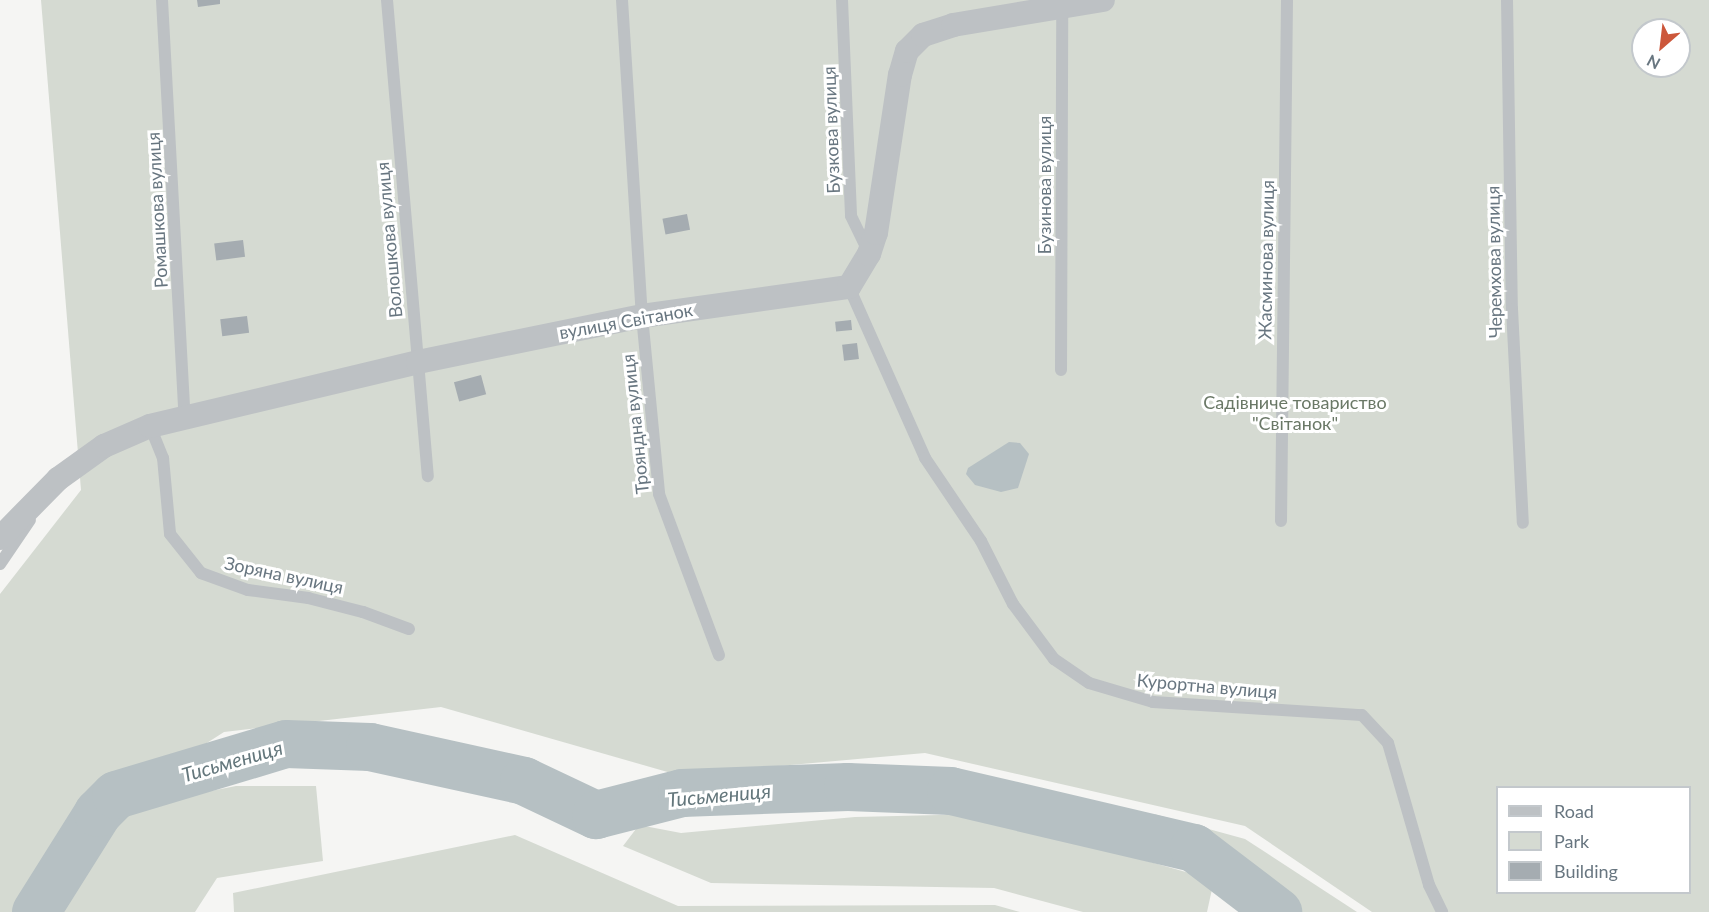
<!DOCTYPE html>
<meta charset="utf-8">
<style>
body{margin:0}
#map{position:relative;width:1709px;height:912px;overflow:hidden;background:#f5f5f3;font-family:Lato,sans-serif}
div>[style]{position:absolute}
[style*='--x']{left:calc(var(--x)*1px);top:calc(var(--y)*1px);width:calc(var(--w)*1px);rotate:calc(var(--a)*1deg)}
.green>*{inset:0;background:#d5dad2}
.water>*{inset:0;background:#b6c0c3}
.river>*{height:48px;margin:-24px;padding:0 24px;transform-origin:24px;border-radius:24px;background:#b6c0c3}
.building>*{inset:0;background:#a5acb1;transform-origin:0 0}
.lane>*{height:12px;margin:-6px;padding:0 6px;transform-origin:6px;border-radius:6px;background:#bdc1c4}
.street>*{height:24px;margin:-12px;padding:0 12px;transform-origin:12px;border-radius:12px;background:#bdc1c4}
span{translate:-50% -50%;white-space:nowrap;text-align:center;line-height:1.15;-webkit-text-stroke:6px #fff;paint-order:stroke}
.street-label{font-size:18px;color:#687680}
.park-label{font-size:18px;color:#6a7866}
.water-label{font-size:20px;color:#64777c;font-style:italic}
.legend{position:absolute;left:1496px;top:786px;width:195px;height:108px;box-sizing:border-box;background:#fff;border:2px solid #c3c8cc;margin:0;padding:8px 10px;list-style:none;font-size:18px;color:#687680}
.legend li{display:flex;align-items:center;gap:12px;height:30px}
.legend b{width:30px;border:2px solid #c3c8cc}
.north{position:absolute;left:1631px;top:18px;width:60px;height:60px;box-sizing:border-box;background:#fff;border:2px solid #c3c8cc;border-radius:50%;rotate:208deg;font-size:16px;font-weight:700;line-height:24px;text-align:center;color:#687680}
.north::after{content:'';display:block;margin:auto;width:21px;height:27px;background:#cc573b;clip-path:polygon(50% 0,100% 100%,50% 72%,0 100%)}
</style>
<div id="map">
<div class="green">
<div style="clip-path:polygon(evenodd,41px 0,1709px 0,1709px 912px,1372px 912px,1245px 826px,925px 753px,678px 775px,441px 707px,224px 732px,185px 757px,112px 777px,95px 788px,77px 812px,13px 912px,0 912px,0 594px,81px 490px,41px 0,1643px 30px,1679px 30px,1679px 66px,1643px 66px,1643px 30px,41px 0,1498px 788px,1690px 788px,1690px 892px,1498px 892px,1498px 788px)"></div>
<div style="clip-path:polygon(236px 786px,316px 786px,323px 861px,217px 878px,195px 912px,46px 912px,106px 825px,140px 805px)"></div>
<div style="clip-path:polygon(981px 814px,1214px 880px,1207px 912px,1083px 912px,994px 888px,711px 883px,623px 846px,639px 825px,681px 833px,855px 817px)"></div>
<div style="clip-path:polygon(1154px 814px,1245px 839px,1357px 912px,1292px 912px)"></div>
<div style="clip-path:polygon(515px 835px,678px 906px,995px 905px,1020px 912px,234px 912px,233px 893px)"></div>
</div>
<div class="water">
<div style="clip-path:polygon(1009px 442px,1020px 443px,1029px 454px,1018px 488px,1001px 492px,975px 485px,966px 474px,968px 468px)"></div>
</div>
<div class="river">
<div style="--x:36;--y:912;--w:117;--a:-57.9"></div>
<div style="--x:98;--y:813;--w:25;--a:-45"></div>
<div style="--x:116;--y:795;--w:177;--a:-16.7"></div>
<div style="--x:286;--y:744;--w:84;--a:2"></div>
<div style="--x:370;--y:747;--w:158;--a:12.4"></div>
<div style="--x:524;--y:781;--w:80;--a:25.3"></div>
<div style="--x:596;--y:815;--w:89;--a:-14.3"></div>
<div style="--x:682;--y:793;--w:166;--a:-2.1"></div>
<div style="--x:848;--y:787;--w:103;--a:2.2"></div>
<div style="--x:951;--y:791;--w:250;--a:13.2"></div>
<div style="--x:1194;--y:848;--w:106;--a:37.3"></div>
</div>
<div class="building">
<div style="clip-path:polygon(197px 0,220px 0,220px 4px,198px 7px)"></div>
<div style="left:687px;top:214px;width:16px;height:25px;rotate:79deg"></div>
<div style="left:243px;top:240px;width:17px;height:29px;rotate:83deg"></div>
<div style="left:247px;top:316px;width:17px;height:27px;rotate:83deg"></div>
<div style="left:851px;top:320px;width:10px;height:16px;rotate:84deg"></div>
<div style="left:857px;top:343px;width:16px;height:15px;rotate:83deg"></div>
<div style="left:481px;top:375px;width:20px;height:28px;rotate:75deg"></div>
</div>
<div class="lane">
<div style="--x:162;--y:0;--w:419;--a:86.9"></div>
<div style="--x:387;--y:0;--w:478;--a:85.1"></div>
<div style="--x:622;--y:0;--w:317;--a:86.4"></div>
<div style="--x:642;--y:316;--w:179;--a:84.5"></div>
<div style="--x:659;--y:494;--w:172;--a:69.6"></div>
<div style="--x:842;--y:0;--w:216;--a:87.6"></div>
<div style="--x:851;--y:216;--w:41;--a:64.1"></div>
<div style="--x:1507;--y:0;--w:309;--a:89.1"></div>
<div style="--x:1512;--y:309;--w:214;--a:87.1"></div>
<div style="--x:849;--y:287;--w:187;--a:66"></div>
<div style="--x:925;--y:458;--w:100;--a:56"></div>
<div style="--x:981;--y:541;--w:71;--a:63.1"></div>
<div style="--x:1013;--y:604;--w:69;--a:53.3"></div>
<div style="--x:1054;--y:659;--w:42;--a:34.4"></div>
<div style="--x:1089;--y:683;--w:67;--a:16.5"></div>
<div style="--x:1153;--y:702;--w:209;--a:3.6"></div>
<div style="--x:1362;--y:715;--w:38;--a:47"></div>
<div style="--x:1388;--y:743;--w:148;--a:73.9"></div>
<div style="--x:1429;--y:885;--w:30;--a:64"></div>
<div style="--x:1061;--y:370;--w:368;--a:-89.8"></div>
<div style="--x:150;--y:426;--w:35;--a:68"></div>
<div style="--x:163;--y:458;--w:76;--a:84.7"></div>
<div style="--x:170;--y:534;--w:50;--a:51.5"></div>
<div style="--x:201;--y:573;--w:50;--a:19.9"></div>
<div style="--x:248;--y:590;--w:61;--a:7.6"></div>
<div style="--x:308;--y:598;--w:57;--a:14.3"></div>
<div style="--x:363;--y:612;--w:49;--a:20.3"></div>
<div style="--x:1281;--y:521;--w:521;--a:-89.34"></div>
<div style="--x:0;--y:564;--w:53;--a:-55.7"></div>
</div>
<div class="street">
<div style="--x:0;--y:538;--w:83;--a:-45.5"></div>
<div style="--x:58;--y:479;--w:57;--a:-35.7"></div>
<div style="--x:104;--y:446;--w:50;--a:-23.5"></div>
<div style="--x:150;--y:426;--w:276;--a:-13.4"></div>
<div style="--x:418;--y:362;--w:229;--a:-11.6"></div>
<div style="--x:642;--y:316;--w:209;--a:-8"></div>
<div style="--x:849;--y:287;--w:39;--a:-59"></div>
<div style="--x:869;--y:254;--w:22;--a:-72"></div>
<div style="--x:876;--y:233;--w:160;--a:-81.4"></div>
<div style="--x:900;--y:75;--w:25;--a:-74"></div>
<div style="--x:907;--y:51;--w:23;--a:-45"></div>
<div style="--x:923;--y:35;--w:32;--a:-18"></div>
<div style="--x:953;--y:25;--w:152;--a:-9.5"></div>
</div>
<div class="street-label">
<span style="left:831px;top:130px;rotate:-92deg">Бузкова вулиця</span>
<span style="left:1044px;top:185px;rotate:-90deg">Бузинова вулиця</span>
<span style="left:157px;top:210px;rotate:-93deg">Ромашкова вулиця</span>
<span style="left:389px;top:240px;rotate:-95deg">Волошкова вулиця</span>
<span style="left:1266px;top:260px;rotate:-89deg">Жасминова вулиця</span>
<span style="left:1494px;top:262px;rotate:-91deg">Черемхова вулиця</span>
<span style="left:626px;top:321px;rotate:-10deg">вулиця Світанок</span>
<span style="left:635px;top:424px;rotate:-96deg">Трояндна вулиця</span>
<span style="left:284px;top:575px;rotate:12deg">Зоряна вулиця</span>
<span style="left:1207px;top:686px;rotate:5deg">Курортна вулиця</span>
</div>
<div class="park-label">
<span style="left:1295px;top:413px">Садівниче товариство<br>"Світанок"</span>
</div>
<div class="water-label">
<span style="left:232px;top:761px;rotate:-16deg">Тисьмениця</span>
<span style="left:719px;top:795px;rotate:-5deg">Тисьмениця</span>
</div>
<ul class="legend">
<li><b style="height:8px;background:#bdc1c4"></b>Road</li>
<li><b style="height:16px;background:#d5dad2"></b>Park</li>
<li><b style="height:16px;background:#a5acb1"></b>Building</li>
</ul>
<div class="north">N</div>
</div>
